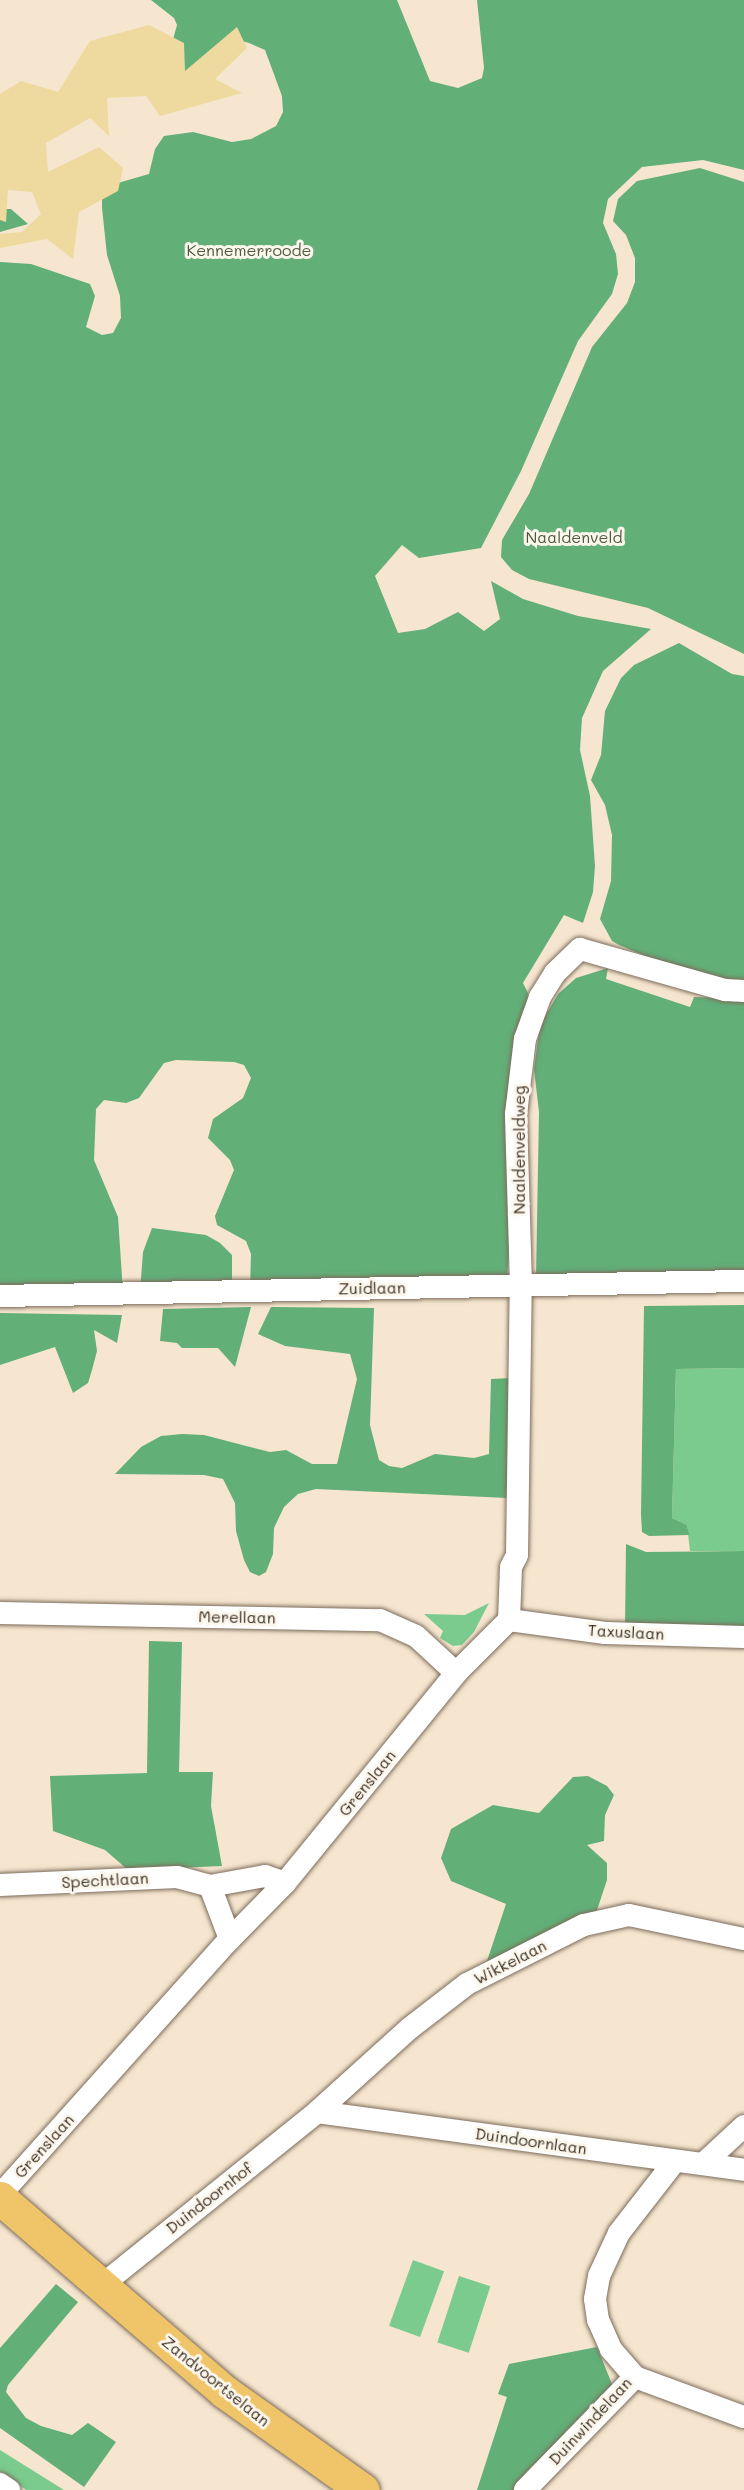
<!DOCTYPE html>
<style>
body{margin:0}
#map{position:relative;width:744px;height:2490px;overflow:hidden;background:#f6e6cf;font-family:Mali,sans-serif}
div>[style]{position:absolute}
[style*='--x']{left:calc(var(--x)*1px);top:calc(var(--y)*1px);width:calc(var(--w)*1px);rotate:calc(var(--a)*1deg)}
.green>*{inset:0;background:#7acb8d;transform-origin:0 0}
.forest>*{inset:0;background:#63af78}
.sand>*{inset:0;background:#eeda9e}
.roads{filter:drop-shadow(0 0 2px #7c6c5c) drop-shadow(0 0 2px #7c6c5c)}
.street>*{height:22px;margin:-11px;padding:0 11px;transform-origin:11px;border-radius:11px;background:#fff}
.primary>*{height:33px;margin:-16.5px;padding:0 16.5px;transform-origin:16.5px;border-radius:16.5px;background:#f0c469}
span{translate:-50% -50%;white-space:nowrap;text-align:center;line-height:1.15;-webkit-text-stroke:6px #fbf7ec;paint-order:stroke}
.park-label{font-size:16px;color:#4e5a3f}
.street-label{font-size:16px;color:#3b2a1e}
</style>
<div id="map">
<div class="green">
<div style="clip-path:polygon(744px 1368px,744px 1551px,690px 1551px,687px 1525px,672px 1518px,676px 1369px)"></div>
<div style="clip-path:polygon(489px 1603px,474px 1632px,462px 1645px,453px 1646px,440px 1638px,443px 1631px,424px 1614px,465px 1615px)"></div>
<div style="left:413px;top:2260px;width:33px;height:70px;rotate:20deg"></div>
<div style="left:459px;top:2276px;width:33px;height:70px;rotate:18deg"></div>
<div style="clip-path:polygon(0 2450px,64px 2490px,26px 2490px,0 2472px)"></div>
</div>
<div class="forest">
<div style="clip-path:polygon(151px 0,397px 0,430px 81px,458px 88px,482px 78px,484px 68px,477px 0,744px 0,744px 170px,703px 160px,642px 167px,608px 199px,603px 223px,616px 254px,618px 274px,612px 294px,578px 341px,521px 471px,481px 548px,419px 558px,402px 545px,375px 576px,398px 633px,425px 629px,458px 612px,484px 631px,500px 619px,491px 581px,523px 599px,578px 616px,651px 629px,603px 671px,582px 718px,580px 750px,590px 796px,595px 866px,593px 892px,583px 923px,564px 915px,523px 983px,528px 993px,507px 1278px,250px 1289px,251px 1254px,246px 1241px,217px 1225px,215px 1216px,234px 1170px,230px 1160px,208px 1138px,213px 1119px,243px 1098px,251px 1078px,244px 1065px,234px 1062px,176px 1060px,164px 1063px,139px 1098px,126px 1103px,104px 1100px,96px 1109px,94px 1160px,118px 1217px,123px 1292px,0 1290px,0 262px,31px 264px,90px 284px,95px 296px,86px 327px,102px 335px,113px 333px,121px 318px,120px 296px,107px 255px,102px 208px,102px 198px,111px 185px,149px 174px,155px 149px,164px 136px,193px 132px,232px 142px,251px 139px,276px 126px,283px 112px,282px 96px,265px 50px,249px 43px,235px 39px,185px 81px,170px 50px,177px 25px,174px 18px)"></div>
<div style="clip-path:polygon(700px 168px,744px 182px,744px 654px,648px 608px,529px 579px,512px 570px,501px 557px,502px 540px,529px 494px,592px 347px,627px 303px,635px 282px,635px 258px,626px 235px,613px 221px,618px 199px,637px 181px)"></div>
<div style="clip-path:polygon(0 209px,11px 209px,28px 224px,0 232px)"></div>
<div style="clip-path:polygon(679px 643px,732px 674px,744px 676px,744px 984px,657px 961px,619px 945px,612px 941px,600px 919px,611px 881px,612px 835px,605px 805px,591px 780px,601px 755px,605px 711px,621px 678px,634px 665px)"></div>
<div style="clip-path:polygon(608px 968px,606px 979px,690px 1007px,694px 997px,744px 999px,744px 1275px,536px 1278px,539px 1112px,534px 1069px,540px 1025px,558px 994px,576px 978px)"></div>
<div style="clip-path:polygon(152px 1228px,206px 1235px,220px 1243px,232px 1255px,232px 1290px,140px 1292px,143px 1252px)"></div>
<div style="clip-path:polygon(744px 1305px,744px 1368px,676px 1369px,672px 1518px,687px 1525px,689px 1535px,649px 1536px,642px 1532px,641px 1514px,644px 1306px)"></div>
<div style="clip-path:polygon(251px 1307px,235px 1367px,218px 1348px,182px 1348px,177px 1343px,160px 1341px,163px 1309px)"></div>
<div style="clip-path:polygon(271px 1307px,374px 1308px,370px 1425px,379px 1460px,389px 1466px,402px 1468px,435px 1454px,474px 1458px,489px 1454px,491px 1379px,512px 1378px,507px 1498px,316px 1489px,298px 1494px,284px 1507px,274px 1528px,273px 1554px,266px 1572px,259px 1576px,250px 1572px,244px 1560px,236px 1531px,235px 1503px,223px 1479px,204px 1475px,115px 1474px,141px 1447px,161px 1436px,182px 1434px,204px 1435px,270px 1452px,286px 1450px,312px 1464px,337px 1464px,357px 1379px,350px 1354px,285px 1346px,258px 1334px)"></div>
<div style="clip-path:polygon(0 1313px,122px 1315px,117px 1343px,94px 1330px,97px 1351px,92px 1370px,88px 1383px,73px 1393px,55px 1347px,0 1365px)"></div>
<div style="clip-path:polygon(626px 1544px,646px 1552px,744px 1551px,744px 1631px,625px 1627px)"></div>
<div style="clip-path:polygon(149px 1641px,182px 1642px,179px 1772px,213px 1772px,211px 1806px,222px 1866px,128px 1870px,105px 1850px,53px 1831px,50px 1776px,147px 1773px)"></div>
<div style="clip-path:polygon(588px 1776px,607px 1786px,614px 1795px,605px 1815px,604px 1841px,587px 1845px,607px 1863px,607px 1880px,596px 1913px,485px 1967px,506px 1904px,451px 1881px,441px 1858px,451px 1829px,493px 1805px,539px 1813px,573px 1777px)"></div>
<div style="clip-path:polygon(56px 2284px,78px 2302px,8px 2385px,6px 2392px,26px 2418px,41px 2426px,72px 2435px,88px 2423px,116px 2442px,84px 2487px,0 2428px,0 2348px)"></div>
<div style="clip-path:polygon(597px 2347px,614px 2389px,513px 2490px,477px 2490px,507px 2397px,498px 2394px,509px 2364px)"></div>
</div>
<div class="sand">
<div style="clip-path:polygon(149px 25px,184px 43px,185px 71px,237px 27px,247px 48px,215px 79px,242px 93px,160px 116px,146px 96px,107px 98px,109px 136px,90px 118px,46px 143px,48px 172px,99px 147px,123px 168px,118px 191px,79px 212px,73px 259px,47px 239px,0 248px,0 234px,22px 232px,41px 214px,32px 192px,8px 190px,6px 222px,0 220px,0 94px,21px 81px,58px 92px,90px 41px)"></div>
</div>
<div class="roads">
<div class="street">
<div style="--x:0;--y:1296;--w:744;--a:-1.16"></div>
<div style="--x:0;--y:1613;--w:380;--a:1.1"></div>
<div style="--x:380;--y:1620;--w:39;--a:24"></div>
<div style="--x:416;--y:1636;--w:54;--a:42.8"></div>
<div style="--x:509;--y:1620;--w:97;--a:7.7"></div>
<div style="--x:605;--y:1633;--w:139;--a:1.6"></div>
<div style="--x:0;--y:1885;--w:177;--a:-2.6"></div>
<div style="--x:177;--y:1877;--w:34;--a:15"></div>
<div style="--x:210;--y:1886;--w:56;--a:-10.3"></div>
<div style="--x:265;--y:1876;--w:21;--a:19"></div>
<div style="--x:210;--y:1886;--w:57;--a:69.3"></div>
<div style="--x:317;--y:2112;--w:431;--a:7.7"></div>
<div style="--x:703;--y:2164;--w:56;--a:-42.8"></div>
<div style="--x:0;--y:2195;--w:344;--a:-48.1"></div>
<div style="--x:230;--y:1939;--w:78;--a:-45.5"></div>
<div style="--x:285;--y:1883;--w:271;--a:-50.8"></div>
<div style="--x:456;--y:1673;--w:75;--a:-45"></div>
<div style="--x:509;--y:1620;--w:53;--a:-87.8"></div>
<div style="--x:511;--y:1567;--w:13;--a:-63"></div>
<div style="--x:517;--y:1555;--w:270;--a:-89.2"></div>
<div style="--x:521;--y:1285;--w:171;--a:-91.7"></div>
<div style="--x:516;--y:1114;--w:76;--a:-83.2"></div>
<div style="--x:525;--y:1039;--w:45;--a:-70.3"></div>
<div style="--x:540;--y:997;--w:28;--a:-58"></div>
<div style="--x:555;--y:973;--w:35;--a:-44"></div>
<div style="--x:580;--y:949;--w:151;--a:15.8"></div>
<div style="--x:725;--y:990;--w:19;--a:3"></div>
<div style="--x:102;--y:2285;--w:276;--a:-38.8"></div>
<div style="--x:317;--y:2112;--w:125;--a:-42.1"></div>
<div style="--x:410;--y:2028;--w:72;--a:-37.7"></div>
<div style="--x:467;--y:1984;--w:131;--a:-26.8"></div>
<div style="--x:584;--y:1925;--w:46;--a:-12.5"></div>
<div style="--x:629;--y:1915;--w:117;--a:11.8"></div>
<div style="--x:635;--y:2377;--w:116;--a:20.2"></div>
<div style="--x:0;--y:2484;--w:11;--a:34"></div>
<div style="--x:525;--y:2490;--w:158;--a:-45.8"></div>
<div style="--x:635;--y:2377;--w:37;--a:-131"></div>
<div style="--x:611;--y:2349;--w:32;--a:-114"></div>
<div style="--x:598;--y:2320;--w:21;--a:-98"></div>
<div style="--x:595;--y:2299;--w:23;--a:-80"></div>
<div style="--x:599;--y:2276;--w:47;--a:-65.1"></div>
<div style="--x:619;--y:2233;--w:90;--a:-52.2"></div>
</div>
<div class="primary">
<div style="--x:0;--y:2198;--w:297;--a:40.8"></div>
<div style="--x:225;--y:2392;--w:169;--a:35.4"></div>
</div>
</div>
<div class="park-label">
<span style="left:249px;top:250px">Kennemerroode</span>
<span style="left:574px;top:537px">Naaldenveld</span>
</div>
<div class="street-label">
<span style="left:519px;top:1150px;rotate:-90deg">Naaldenveldweg</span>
<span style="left:372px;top:1288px;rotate:-1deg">Zuidlaan</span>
<span style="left:237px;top:1617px;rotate:1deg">Merellaan</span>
<span style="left:626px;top:1632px;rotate:3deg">Taxuslaan</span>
<span style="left:367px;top:1783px;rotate:-51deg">Grenslaan</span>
<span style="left:105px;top:1880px;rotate:-3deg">Spechtlaan</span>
<span style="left:510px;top:1962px;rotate:-27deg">Wikkelaan</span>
<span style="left:531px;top:2141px;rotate:8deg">Duindoornlaan</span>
<span style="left:44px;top:2146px;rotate:-48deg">Grenslaan</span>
<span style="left:209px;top:2198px;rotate:-38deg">Duindoornhof</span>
<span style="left:216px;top:2381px;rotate:39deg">Zandvoortselaan</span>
<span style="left:590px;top:2421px;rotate:-47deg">Duinwindelaan</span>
</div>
</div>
